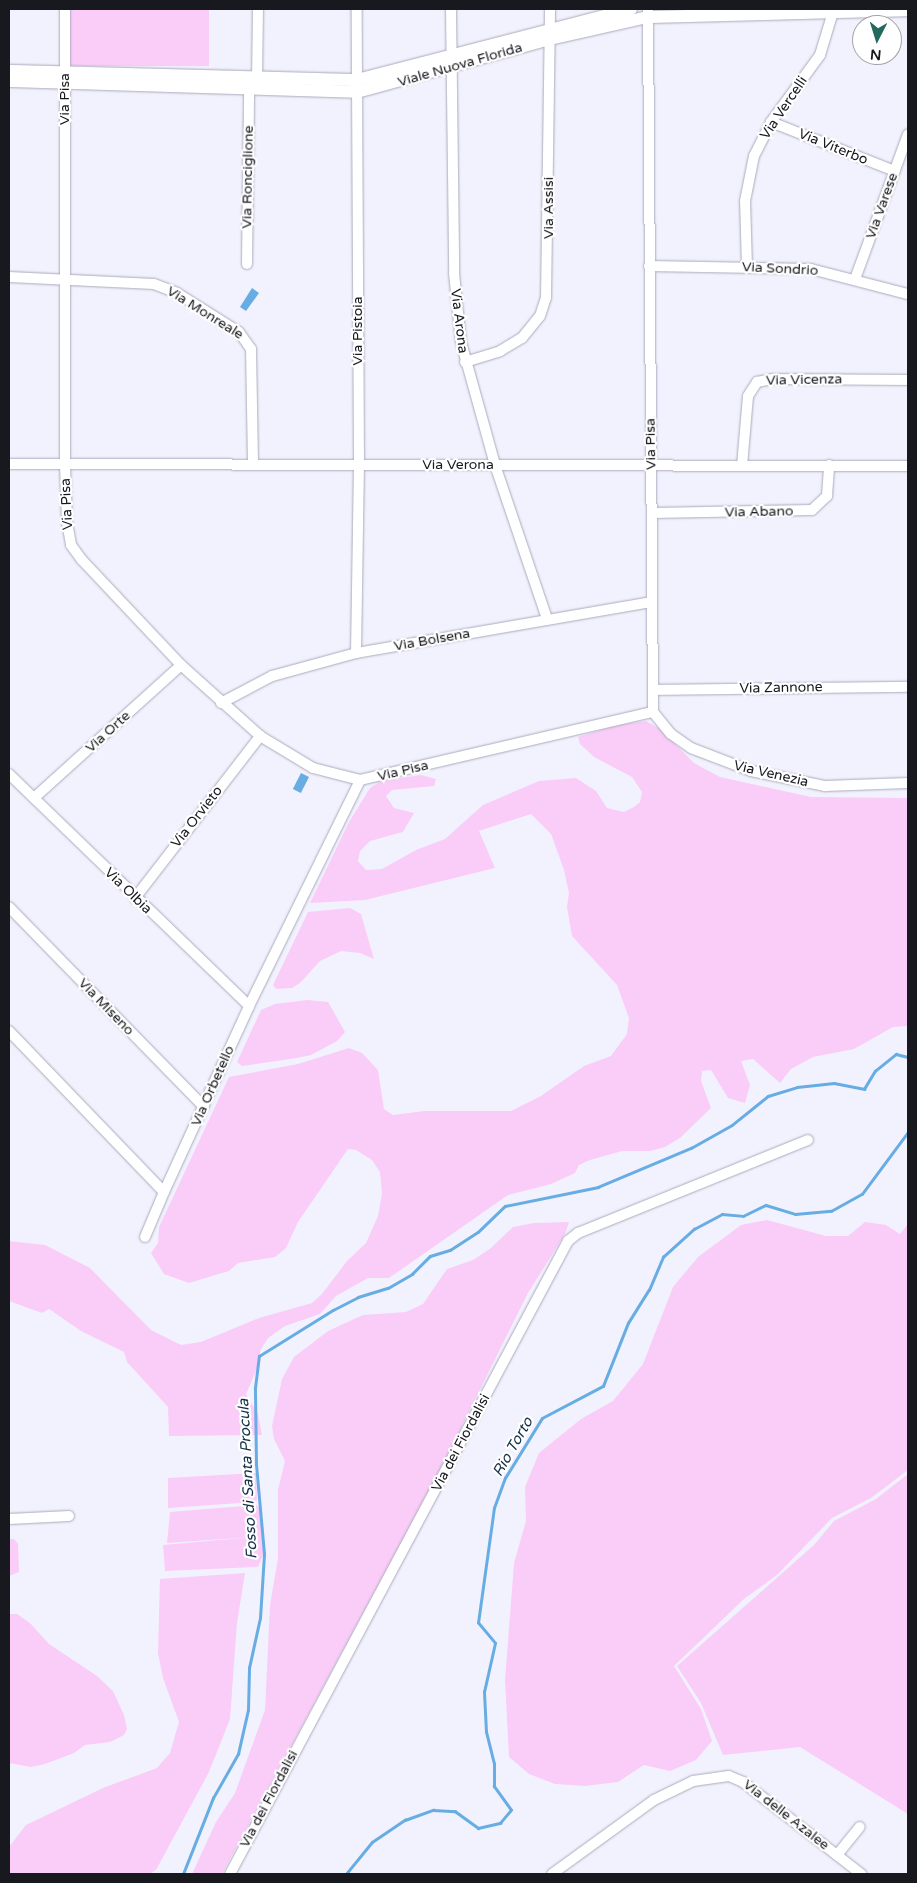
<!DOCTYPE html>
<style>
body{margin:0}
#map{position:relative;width:917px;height:1883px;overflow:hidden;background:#f2f2fe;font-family:"Varela Round",sans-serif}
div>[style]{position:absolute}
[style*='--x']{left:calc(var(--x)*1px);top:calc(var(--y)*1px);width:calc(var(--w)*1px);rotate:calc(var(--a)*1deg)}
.green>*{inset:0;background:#faccf8;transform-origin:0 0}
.water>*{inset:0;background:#67ade3;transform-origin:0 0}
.stream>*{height:2.5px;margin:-1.25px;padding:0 1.25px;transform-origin:1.25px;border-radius:1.25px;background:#67ade3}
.roads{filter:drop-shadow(0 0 1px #a9aabc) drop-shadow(0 0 1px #a9aabc)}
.minor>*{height:10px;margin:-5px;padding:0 5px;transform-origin:5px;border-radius:5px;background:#fff}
.tertiary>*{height:12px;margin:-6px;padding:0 6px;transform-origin:6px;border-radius:6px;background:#fff}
span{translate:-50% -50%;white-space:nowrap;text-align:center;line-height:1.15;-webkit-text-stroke:4.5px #fff;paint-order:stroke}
.street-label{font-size:14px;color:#18181f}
.water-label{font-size:15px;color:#133148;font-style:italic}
.frame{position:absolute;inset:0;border:10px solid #18181f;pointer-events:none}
.north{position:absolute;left:852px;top:15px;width:50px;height:50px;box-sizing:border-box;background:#fff;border:1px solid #a3a3a5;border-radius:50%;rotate:185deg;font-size:14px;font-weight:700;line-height:20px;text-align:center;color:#18181f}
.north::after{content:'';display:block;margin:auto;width:18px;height:22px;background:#23695d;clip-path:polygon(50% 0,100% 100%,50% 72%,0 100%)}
</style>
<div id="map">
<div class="green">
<div style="left:68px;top:9px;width:141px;height:57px"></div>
<div style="clip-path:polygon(646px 721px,660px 729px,694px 763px,720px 777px,811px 797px,908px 798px,908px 1026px,893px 1027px,854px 1049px,813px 1057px,791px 1069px,780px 1083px,753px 1059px,741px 1061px,750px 1085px,745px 1103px,728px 1098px,711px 1070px,702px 1071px,701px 1081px,711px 1108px,680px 1138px,665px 1147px,650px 1151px,622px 1151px,590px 1160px,579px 1165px,575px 1173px,551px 1184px,508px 1195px,389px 1278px,368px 1278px,336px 1296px,320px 1314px,285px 1326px,268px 1338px,260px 1351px,259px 1364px,246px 1394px,258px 1414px,262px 1435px,169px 1436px,168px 1407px,127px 1362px,124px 1352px,81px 1331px,49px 1309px,42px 1313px,9px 1301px,9px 1241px,45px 1245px,90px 1268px,151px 1330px,181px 1345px,201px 1342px,259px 1318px,312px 1303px,322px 1294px,347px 1261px,366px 1243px,378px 1216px,382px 1194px,380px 1172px,372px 1160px,356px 1150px,348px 1149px,298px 1222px,286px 1248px,275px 1257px,238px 1263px,229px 1271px,189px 1283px,164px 1274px,151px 1253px,158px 1243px,159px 1227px,229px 1077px,298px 1064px,349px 1048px,362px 1053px,378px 1070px,384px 1109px,393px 1115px,424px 1111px,511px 1111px,541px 1096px,584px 1066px,611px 1056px,627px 1034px,629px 1018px,617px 985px,572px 936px,567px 907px,569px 893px,564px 870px,551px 834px,531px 814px,479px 831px,495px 868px,365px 900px,310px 903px,349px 822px,370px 788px,381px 781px,421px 775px,436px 779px,434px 786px,392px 790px,386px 796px,394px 808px,414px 813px,403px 832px,370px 841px,360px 851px,358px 861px,366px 870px,382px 869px,416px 850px,445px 839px,483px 805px,539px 781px,576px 778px,596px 791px,607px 808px,624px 812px,634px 807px,640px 802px,642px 792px,632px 777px,594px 757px,580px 744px,578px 737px,617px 725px)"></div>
<div style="clip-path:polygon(350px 908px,361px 914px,374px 959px,360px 953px,341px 951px,320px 961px,300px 983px,292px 988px,276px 989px,273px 985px,308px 912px)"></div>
<div style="clip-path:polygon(307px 1000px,328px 1002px,345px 1032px,337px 1041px,311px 1055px,297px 1058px,242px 1066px,237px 1062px,261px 1010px,275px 1004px)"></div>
<div style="clip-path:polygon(767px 1220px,826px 1236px,848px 1236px,865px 1222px,886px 1225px,900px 1234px,908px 1224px,908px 1470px,871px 1498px,832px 1518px,777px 1575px,744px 1599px,674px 1666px,701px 1709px,712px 1741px,696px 1760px,670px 1771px,644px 1765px,618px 1782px,585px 1786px,555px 1784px,529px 1774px,509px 1757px,505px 1680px,514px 1563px,526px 1521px,525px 1487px,539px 1453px,581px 1419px,613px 1401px,643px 1364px,673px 1287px,698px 1257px,741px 1225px)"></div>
<div style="clip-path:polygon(569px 1222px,565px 1234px,528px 1293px,437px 1476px,222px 1874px,192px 1874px,216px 1822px,235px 1793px,265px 1710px,270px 1605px,278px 1558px,278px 1490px,285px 1461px,274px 1439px,272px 1426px,282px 1379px,294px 1357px,328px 1331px,363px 1315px,406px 1312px,423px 1304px,447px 1269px,473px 1260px,491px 1248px,513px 1227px,534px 1223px)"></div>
<div style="clip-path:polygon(256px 1473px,257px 1500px,255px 1502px,168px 1508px,168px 1478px)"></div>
<div style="clip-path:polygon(908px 1474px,908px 1814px,800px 1747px,723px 1755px,701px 1703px,677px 1666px,814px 1545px,834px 1521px,876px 1499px)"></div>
<div style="clip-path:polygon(256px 1505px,261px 1509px,264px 1535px,260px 1536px,264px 1536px,263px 1555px,258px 1567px,165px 1571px,163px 1545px,252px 1537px,167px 1543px,170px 1512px)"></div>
<div style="clip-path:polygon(9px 1539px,14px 1539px,18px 1544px,19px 1572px,9px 1576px)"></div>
<div style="clip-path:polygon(245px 1573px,237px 1623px,230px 1719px,209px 1772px,156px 1870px,149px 1874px,9px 1874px,9px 1847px,26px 1825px,103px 1788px,157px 1768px,170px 1753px,179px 1722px,163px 1678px,158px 1653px,160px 1579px)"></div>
<div style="clip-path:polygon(9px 1614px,17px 1614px,30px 1623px,49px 1644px,97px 1676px,113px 1691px,124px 1715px,127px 1729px,124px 1735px,110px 1742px,85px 1745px,74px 1753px,45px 1764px,31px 1767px,9px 1763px)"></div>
</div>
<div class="water">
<div style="clip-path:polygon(252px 288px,259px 293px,246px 311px,240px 307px)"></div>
<div style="left:301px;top:773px;width:9px;height:18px;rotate:27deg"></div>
</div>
<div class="stream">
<div style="--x:183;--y:1874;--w:82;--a:-68.5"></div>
<div style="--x:213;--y:1798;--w:51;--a:-60.4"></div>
<div style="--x:238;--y:1754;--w:45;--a:-77.2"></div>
<div style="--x:248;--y:1710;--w:42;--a:-88.6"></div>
<div style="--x:249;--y:1668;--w:51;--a:-77.6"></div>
<div style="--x:260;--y:1618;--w:64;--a:-86.4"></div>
<div style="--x:264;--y:1554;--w:90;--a:-95.1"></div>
<div style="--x:256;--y:1464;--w:76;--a:-90.8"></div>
<div style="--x:255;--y:1388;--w:32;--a:-83"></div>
<div style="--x:259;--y:1356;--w:87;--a:-31.9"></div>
<div style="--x:333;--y:1310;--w:28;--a:-27"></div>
<div style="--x:358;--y:1297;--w:31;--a:-17"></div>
<div style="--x:388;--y:1288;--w:28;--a:-30"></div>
<div style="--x:412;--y:1274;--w:25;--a:-45"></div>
<div style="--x:430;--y:1256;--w:21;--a:-17"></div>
<div style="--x:450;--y:1250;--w:33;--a:-33"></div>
<div style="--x:478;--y:1232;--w:37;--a:-44"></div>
<div style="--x:505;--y:1206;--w:95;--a:-11.5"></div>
<div style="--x:598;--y:1187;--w:101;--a:-22.8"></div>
<div style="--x:691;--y:1148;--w:47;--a:-29.3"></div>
<div style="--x:732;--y:1125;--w:46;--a:-38.9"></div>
<div style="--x:768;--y:1096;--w:30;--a:-17"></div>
<div style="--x:797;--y:1087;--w:37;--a:-6"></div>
<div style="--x:834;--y:1083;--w:31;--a:11"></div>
<div style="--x:864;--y:1089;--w:21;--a:-59"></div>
<div style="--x:875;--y:1071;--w:27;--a:-39"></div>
<div style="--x:896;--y:1054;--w:12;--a:14"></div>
<div style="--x:346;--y:1874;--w:41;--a:-50.9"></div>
<div style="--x:372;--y:1842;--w:40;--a:-34"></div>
<div style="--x:405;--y:1820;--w:30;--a:-20"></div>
<div style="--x:433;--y:1810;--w:22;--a:3"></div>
<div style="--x:455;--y:1811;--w:29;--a:36"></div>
<div style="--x:478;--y:1828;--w:23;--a:-13"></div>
<div style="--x:500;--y:1823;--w:17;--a:-50"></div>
<div style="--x:511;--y:1810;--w:29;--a:-126"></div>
<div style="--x:494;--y:1787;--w:23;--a:-90"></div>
<div style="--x:494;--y:1764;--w:33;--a:-104"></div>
<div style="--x:486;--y:1732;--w:40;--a:-92.9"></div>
<div style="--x:484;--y:1692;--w:50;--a:-77.3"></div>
<div style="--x:495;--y:1643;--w:26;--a:-130"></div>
<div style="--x:478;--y:1623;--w:116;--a:-82.1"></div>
<div style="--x:494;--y:1508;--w:32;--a:-70"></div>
<div style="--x:505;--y:1478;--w:70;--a:-58.3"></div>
<div style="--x:542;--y:1418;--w:69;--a:-27.7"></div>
<div style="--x:603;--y:1386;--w:68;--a:-68.4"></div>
<div style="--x:628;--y:1323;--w:39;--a:-58"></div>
<div style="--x:649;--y:1290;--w:36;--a:-67"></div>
<div style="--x:663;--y:1257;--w:42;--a:-42.1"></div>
<div style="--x:694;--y:1229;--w:32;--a:-28"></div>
<div style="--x:722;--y:1214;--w:21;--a:5"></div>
<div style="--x:743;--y:1216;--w:25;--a:-26"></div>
<div style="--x:766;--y:1205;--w:30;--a:17"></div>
<div style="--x:795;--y:1214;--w:36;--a:-5"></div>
<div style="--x:831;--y:1211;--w:35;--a:-29"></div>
<div style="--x:862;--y:1194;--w:77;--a:-53.4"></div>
</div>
<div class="roads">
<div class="minor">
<div style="--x:65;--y:9;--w:455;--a:90"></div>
<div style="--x:65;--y:464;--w:58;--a:88"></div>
<div style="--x:67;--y:522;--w:23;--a:80"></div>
<div style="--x:71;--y:545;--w:19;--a:54"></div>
<div style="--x:82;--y:560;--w:144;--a:46.7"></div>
<div style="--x:181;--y:665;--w:106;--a:41.9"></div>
<div style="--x:260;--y:736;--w:62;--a:31.1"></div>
<div style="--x:313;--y:768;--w:49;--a:14.3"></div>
<div style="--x:360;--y:780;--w:301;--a:-13.1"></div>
<div style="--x:653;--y:712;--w:703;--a:-90.41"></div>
<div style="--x:451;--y:9;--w:264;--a:89.3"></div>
<div style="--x:454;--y:273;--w:69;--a:84.2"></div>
<div style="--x:461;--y:342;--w:128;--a:74.5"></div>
<div style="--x:495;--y:465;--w:163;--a:71.3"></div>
<div style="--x:771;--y:122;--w:133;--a:21.6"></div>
<div style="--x:247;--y:264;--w:174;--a:-89.3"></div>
<div style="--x:249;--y:90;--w:14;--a:-54"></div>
<div style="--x:257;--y:79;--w:70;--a:-89.2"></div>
<div style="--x:649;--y:266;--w:162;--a:1.1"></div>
<div style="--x:811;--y:269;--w:100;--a:14.5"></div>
<div style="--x:747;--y:267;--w:66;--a:-91.7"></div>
<div style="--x:745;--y:201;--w:46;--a:-78.7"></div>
<div style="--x:754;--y:156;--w:38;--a:-63"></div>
<div style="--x:771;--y:122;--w:83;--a:-53.8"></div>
<div style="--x:820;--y:55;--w:45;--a:-73.2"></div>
<div style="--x:9;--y:277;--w:145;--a:2.8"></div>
<div style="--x:154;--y:284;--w:25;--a:21"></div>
<div style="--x:177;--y:293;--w:73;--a:32.2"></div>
<div style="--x:239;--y:332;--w:21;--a:55"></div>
<div style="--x:251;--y:349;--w:115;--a:89"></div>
<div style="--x:855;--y:279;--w:154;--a:-69.9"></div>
<div style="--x:465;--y:362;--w:37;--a:-17"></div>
<div style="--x:500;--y:351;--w:26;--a:-31"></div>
<div style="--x:522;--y:338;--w:28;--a:-51"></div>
<div style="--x:540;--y:316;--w:19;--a:-72"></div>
<div style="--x:546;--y:298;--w:289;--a:-89.2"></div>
<div style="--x:9;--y:464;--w:899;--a:0.13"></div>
<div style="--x:742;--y:466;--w:70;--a:-85.1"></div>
<div style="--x:748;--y:396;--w:17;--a:-57"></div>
<div style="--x:757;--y:382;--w:16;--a:-11"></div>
<div style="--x:773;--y:379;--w:135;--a:0.4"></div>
<div style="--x:653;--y:513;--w:159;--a:-1.1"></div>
<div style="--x:812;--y:510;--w:21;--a:-43"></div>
<div style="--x:827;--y:496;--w:31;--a:-86"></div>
<div style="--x:356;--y:653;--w:189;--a:-89.1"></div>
<div style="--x:359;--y:464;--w:455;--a:-90.3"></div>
<div style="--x:653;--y:690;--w:255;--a:-0.7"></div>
<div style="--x:221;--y:703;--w:58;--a:-27.9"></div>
<div style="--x:272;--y:676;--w:87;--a:-15.3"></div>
<div style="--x:356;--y:653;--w:300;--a:-9.8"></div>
<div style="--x:653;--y:712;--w:28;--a:51"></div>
<div style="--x:671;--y:734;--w:24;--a:35"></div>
<div style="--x:691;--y:748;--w:64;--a:21"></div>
<div style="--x:751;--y:771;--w:76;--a:11.5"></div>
<div style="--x:825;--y:786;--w:83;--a:-2.1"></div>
<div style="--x:9;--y:774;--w:334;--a:44"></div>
<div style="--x:34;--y:798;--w:198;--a:-42.1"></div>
<div style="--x:135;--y:898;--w:205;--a:-52.3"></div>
<div style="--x:9;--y:907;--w:279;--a:45.7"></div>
<div style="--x:9;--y:1031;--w:223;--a:46.1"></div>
<div style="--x:164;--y:1192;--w:205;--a:-65.4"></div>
<div style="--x:249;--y:1006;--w:252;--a:-63.8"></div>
<div style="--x:145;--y:1237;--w:49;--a:-67.1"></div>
<div style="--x:9;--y:1519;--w:60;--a:-2.9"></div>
<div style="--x:837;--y:1855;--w:36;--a:-51"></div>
<div style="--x:230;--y:1874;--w:718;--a:-61.9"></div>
<div style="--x:568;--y:1241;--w:13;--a:-39"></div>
<div style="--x:578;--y:1233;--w:248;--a:-22"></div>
<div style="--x:552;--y:1874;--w:126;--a:-36"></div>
<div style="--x:654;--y:1800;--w:43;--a:-26"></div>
<div style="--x:693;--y:1781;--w:36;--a:-8"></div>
<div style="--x:729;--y:1776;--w:15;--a:23"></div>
<div style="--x:743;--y:1782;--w:150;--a:37.9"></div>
</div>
<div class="tertiary">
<div style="--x:9;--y:71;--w:348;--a:1.5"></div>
<div style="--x:357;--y:80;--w:283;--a:-14.5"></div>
<div style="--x:9;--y:81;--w:348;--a:1.8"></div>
<div style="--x:357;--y:92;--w:200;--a:-15.4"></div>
<div style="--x:550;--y:39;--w:100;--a:-12.7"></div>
<div style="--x:648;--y:17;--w:260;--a:-1.5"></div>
</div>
</div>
<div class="street-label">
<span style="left:460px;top:65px;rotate:-16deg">Viale Nuova Florida</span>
<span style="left:65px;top:99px;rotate:-90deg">Via Pisa</span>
<span style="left:784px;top:108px;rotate:-56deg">Via Vercelli</span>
<span style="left:833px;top:147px;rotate:22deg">Via Viterbo</span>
<span style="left:248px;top:177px;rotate:-89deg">Via Ronciglione</span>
<span style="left:882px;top:206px;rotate:-70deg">Via Varese</span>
<span style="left:549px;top:208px;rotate:-90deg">Via Assisi</span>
<span style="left:780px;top:269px;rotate:3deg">Via Sondrio</span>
<span style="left:205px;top:313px;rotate:32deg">Via Monreale</span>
<span style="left:459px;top:321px;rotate:83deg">Via Arona</span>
<span style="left:358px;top:331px;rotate:-90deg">Via Pistoia</span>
<span style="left:804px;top:380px;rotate:-1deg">Via Vicenza</span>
<span style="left:651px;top:444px;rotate:-91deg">Via Pisa</span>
<span style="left:458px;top:465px">Via Verona</span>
<span style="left:67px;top:504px;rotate:-93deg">Via Pisa</span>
<span style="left:759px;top:512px;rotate:-1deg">Via Abano</span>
<span style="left:432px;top:640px;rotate:-10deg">Via Bolsena</span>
<span style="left:781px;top:688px;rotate:-1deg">Via Zannone</span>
<span style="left:108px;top:732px;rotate:-42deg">Via Orte</span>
<span style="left:403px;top:771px;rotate:-13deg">Via Pisa</span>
<span style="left:771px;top:774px;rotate:13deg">Via Venezia</span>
<span style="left:197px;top:817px;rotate:-52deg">Via Orvieto</span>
<span style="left:128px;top:891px;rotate:44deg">Via Olbia</span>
<span style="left:106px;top:1007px;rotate:46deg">Via Miseno</span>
<span style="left:213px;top:1086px;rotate:-66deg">Via Orbetello</span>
<span style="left:461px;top:1443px;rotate:-62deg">Via dei Fiordalisi</span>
<span style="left:269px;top:1799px;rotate:-62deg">Via dei Fiordalisi</span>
<span style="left:786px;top:1815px;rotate:38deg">Via delle Azalee</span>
</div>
<div class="water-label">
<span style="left:513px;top:1447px;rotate:-60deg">Rio Torto</span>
<span style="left:248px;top:1479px;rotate:-93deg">Fosso di Santa Procula</span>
</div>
<div class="frame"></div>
<div class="north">N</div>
</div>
